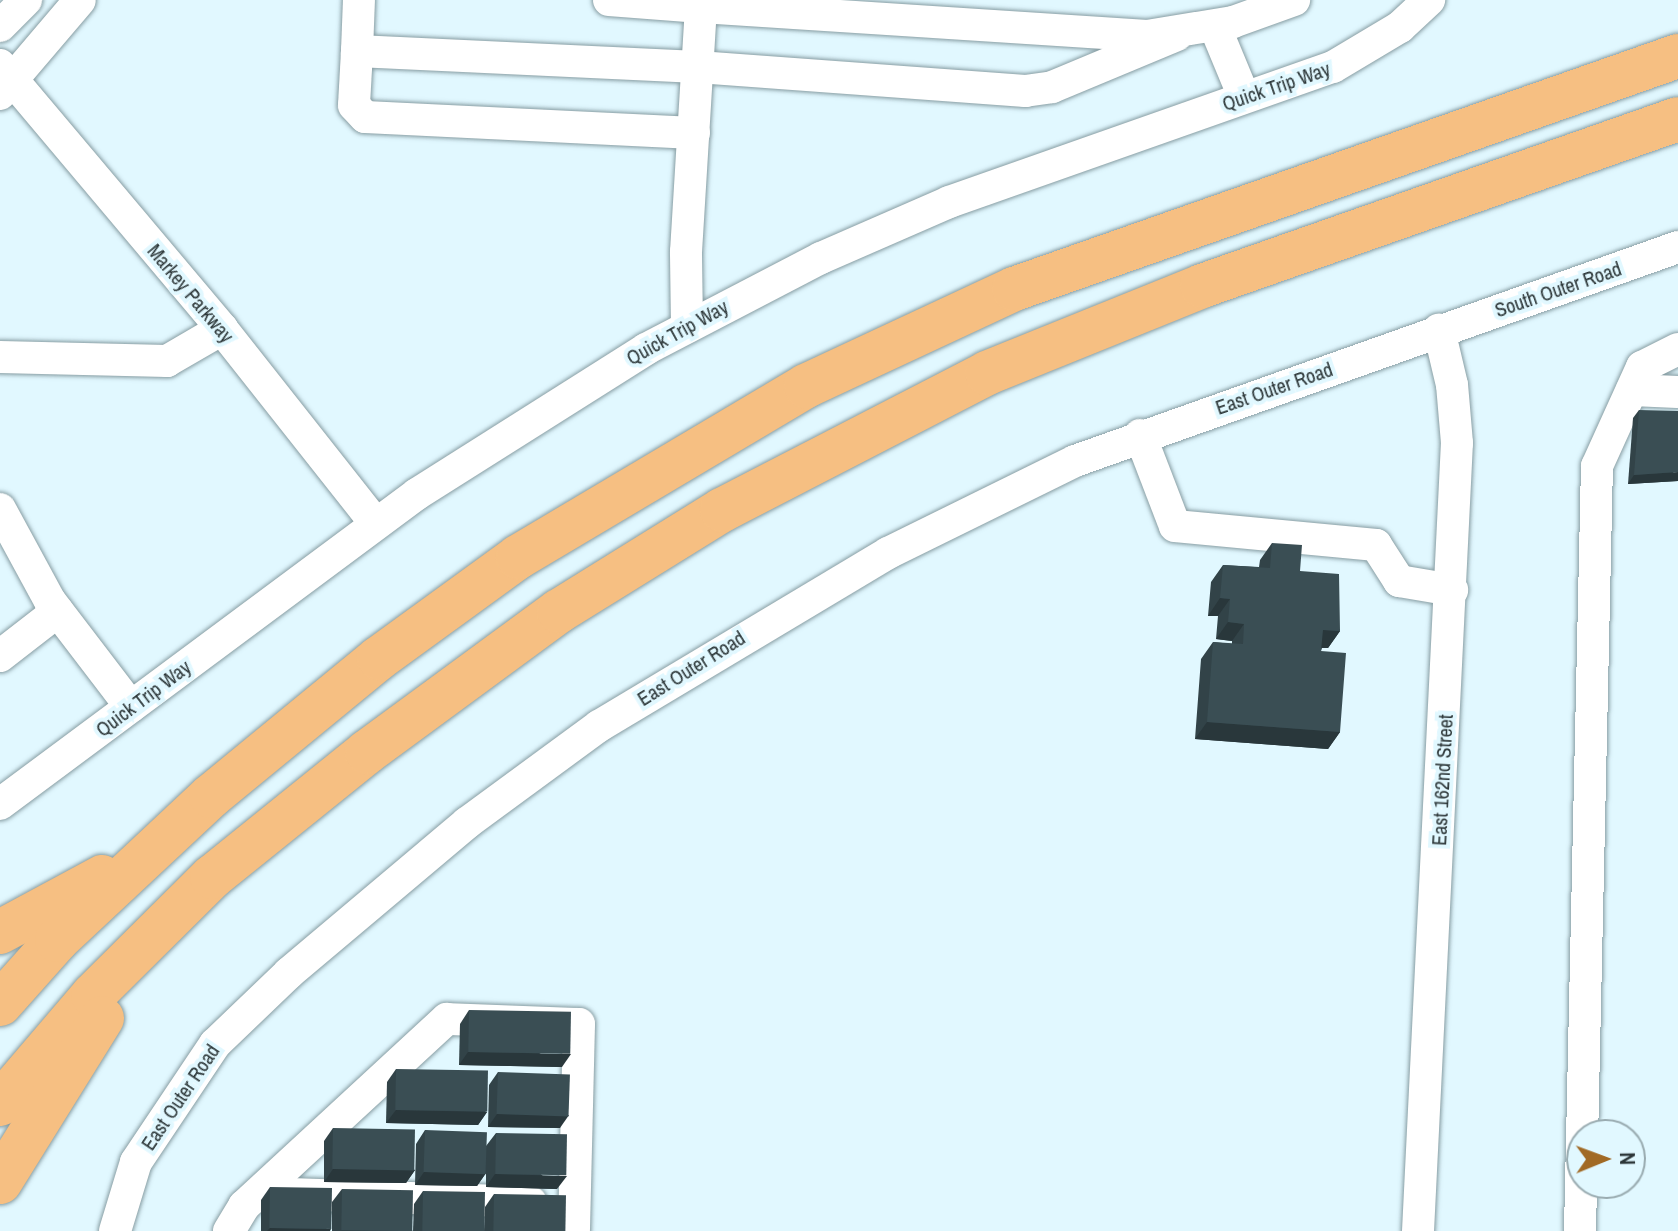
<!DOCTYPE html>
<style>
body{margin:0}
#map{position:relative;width:1678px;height:1231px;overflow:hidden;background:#e1f8ff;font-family:"Archivo Narrow",sans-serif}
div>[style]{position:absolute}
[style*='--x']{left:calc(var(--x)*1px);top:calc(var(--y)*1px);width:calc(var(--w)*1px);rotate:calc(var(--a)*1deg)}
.roads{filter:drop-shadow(0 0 2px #879da3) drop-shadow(0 0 2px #879da3)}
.minor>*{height:32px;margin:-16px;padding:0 16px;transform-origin:16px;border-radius:16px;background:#fff}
.highway>*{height:44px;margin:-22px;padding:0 22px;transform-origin:22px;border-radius:22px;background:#f6bf82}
.wall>*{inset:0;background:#324348}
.shaded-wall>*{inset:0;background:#29373b}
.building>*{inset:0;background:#3a4e54;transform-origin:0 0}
span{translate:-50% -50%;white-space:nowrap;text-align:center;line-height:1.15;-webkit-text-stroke:8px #e1f8ff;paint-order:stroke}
.street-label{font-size:20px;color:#2d3739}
.north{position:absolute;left:1566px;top:1119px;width:80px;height:80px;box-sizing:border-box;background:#e1f8ff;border:2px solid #99abb0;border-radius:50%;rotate:89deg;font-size:22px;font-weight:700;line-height:32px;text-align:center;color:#2d3739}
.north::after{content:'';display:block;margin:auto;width:28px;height:36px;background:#a16a25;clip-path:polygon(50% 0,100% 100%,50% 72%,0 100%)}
</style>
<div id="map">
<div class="roads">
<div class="minor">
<div style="--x:609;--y:0;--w:92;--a:4.4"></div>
<div style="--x:701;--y:7;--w:7;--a:-82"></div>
<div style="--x:0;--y:26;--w:37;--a:-45"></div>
<div style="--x:1215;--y:27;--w:76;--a:67.5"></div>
<div style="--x:357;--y:51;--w:51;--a:-87.8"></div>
<div style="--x:0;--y:65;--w:345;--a:49.9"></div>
<div style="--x:222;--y:329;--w:248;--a:51.7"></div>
<div style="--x:0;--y:94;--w:123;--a:-49.6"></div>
<div style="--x:694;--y:133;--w:329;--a:-177.2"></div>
<div style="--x:365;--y:117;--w:16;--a:-133"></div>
<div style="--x:354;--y:105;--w:54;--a:-86.8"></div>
<div style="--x:357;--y:51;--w:341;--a:2.7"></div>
<div style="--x:698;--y:67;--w:328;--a:4.2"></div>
<div style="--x:1025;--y:91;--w:27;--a:-8"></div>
<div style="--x:1052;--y:87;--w:135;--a:-22.6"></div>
<div style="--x:687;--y:327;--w:75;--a:-90.8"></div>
<div style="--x:686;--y:252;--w:245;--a:-86.5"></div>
<div style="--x:701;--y:7;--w:447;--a:3.7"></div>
<div style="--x:1147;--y:36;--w:87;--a:-9.2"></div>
<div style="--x:1233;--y:22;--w:65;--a:-19.8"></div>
<div style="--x:0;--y:357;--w:167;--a:1.4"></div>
<div style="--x:167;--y:361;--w:64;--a:-30.2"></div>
<div style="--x:1632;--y:390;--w:46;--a:2.5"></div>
<div style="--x:1140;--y:435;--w:97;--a:69"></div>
<div style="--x:1175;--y:526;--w:202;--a:5.4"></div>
<div style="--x:1376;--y:545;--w:43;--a:57.4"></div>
<div style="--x:1399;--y:581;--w:54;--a:9.6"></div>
<div style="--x:0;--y:509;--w:105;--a:61.5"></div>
<div style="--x:50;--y:601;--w:133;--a:52.6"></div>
<div style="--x:0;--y:656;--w:73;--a:-37.8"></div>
<div style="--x:0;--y:804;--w:520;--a:-36.63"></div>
<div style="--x:417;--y:494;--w:271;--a:-32.3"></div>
<div style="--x:646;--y:349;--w:197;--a:-27.5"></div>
<div style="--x:821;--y:258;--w:140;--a:-23.6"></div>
<div style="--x:949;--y:202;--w:407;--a:-19.4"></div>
<div style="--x:1333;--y:67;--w:78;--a:-30.8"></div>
<div style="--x:1400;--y:27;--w:40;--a:-43"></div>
<div style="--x:290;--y:1194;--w:241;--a:1.9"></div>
<div style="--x:115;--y:1231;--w:72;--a:-73.1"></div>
<div style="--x:136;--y:1162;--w:142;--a:-56.2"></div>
<div style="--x:215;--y:1044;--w:103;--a:-43.8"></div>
<div style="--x:289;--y:973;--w:233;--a:-40.1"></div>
<div style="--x:467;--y:823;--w:164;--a:-36.3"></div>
<div style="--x:599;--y:726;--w:337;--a:-30.9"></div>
<div style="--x:888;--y:553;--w:208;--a:-26.2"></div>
<div style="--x:1075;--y:461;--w:640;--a:-19.54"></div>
<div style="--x:229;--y:1231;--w:29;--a:-59"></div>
<div style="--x:244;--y:1206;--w:276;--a:-42.7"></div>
<div style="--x:447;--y:1019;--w:132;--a:2.2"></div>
<div style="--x:579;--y:1024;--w:207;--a:91.4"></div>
<div style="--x:1418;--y:1231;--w:789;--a:-87.17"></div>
<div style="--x:1457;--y:443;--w:58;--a:-94.9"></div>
<div style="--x:1452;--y:385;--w:57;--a:-103.3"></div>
<div style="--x:1580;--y:1231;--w:765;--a:-88.73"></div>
<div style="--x:1597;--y:466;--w:109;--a:-65.6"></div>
<div style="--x:1642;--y:367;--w:40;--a:-26.6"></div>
</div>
<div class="highway">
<div style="--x:0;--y:932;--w:116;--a:-28.3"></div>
<div style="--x:0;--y:1004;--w:86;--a:-48.3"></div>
<div style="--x:57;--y:940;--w:211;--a:-43.1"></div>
<div style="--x:211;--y:796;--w:217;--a:-39.4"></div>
<div style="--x:379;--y:658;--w:172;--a:-36"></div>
<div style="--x:518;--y:557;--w:335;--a:-30.7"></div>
<div style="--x:806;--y:386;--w:230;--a:-25"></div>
<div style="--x:1014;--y:289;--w:704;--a:-19.34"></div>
<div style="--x:0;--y:1104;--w:143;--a:-49.5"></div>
<div style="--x:93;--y:995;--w:168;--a:-44.8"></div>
<div style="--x:212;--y:877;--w:199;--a:-38.9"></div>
<div style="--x:367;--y:752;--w:238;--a:-36.3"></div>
<div style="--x:559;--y:611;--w:192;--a:-31.8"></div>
<div style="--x:722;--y:510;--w:298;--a:-27.3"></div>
<div style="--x:987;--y:373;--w:232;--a:-22"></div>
<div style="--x:1202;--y:286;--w:504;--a:-19.33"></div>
<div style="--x:0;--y:1182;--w:193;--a:-58.1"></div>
</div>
</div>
<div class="wall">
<div style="clip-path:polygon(1639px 410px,1678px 481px,1628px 484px,1633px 418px)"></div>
<div style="clip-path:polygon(1272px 543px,1300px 571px,1340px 631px,1328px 648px,1322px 648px,1321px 651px,1340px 732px,1328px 749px,1195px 739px,1201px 659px,1213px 642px,1232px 644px,1232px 641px,1216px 639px,1218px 616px,1208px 616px,1211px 582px,1223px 565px,1259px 567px,1260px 560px)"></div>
<div style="clip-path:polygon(469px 1010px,562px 1067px,459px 1065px,460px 1024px)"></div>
<div style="clip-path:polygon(396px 1069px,487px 1112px,478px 1125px,386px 1123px,387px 1082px)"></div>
<div style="clip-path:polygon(498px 1072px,560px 1128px,488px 1127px,489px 1085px)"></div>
<div style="clip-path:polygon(333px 1128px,415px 1170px,406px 1183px,324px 1182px,324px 1141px)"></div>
<div style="clip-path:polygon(425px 1130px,486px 1146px,496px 1133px,557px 1189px,486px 1187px,486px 1173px,477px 1186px,415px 1185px,416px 1144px)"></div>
<div style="clip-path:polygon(270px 1187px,330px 1231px,261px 1231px,261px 1200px)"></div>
<div style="clip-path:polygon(342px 1189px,413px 1231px,332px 1231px,332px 1202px)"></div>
<div style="clip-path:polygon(423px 1191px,484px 1231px,413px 1231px,414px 1204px)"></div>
<div style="clip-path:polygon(494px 1194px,565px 1231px,484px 1231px,485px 1207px)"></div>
</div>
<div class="shaded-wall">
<div style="clip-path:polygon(1678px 472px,1678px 481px,1628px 484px,1634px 475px)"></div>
<div style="clip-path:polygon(1220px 598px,1230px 599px,1218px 616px,1208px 616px)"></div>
<div style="clip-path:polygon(1228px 622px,1244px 624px,1232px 641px,1216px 639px)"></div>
<div style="clip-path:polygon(1323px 630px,1340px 631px,1328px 648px,1311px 647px)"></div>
<div style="clip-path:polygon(1207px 722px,1340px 732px,1328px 749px,1195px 739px)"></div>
<div style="clip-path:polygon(468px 1052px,571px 1054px,562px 1067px,459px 1065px)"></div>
<div style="clip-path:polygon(396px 1110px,487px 1112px,478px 1125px,386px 1123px)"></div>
<div style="clip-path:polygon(497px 1114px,569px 1115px,560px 1128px,488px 1127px)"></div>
<div style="clip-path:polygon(333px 1169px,415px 1170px,406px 1183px,324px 1182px)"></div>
<div style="clip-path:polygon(424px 1172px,486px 1173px,477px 1186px,415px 1185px)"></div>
<div style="clip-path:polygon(495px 1174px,567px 1176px,557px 1189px,486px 1187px)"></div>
<div style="clip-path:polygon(270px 1228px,331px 1229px,330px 1231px,267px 1231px)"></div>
</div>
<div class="building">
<div style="clip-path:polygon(1639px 410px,1678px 411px,1678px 472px,1634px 475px)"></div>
<div style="clip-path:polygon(1272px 543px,1302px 545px,1300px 571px,1339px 574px,1340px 631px,1323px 630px,1321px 651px,1346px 653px,1340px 732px,1207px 722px,1213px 642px,1243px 644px,1244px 624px,1228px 622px,1230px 599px,1220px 598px,1223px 565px,1270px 568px)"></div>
<div style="left:469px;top:1010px;width:102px;height:42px;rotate:1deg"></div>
<div style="left:396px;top:1069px;width:92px;height:41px;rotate:1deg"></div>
<div style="left:498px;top:1072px;width:72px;height:42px;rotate:2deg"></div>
<div style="left:333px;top:1128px;width:82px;height:41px;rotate:1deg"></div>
<div style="left:425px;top:1130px;width:62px;height:42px;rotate:2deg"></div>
<div style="left:496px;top:1133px;width:71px;height:41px;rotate:1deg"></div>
<div style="left:270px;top:1187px;width:62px;height:41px;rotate:1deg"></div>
<div style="left:342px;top:1189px;width:71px;height:41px;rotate:1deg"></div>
<div style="left:423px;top:1191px;width:62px;height:40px;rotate:1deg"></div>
<div style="left:494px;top:1194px;width:72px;height:37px;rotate:1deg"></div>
</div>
<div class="street-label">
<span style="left:1276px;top:86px;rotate:-19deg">Quick Trip Way</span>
<span style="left:1558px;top:289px;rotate:-19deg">South Outer Road</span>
<span style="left:191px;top:293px;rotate:50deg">Markey Parkway</span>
<span style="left:677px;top:332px;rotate:-29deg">Quick Trip Way</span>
<span style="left:1274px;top:388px;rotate:-19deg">East Outer Road</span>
<span style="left:691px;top:668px;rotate:-32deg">East Outer Road</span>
<span style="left:143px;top:698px;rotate:-37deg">Quick Trip Way</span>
<span style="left:1442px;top:780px;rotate:-87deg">East 162nd Street</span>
<span style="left:180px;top:1097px;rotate:-56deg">East Outer Road</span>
</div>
<div class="north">N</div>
</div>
